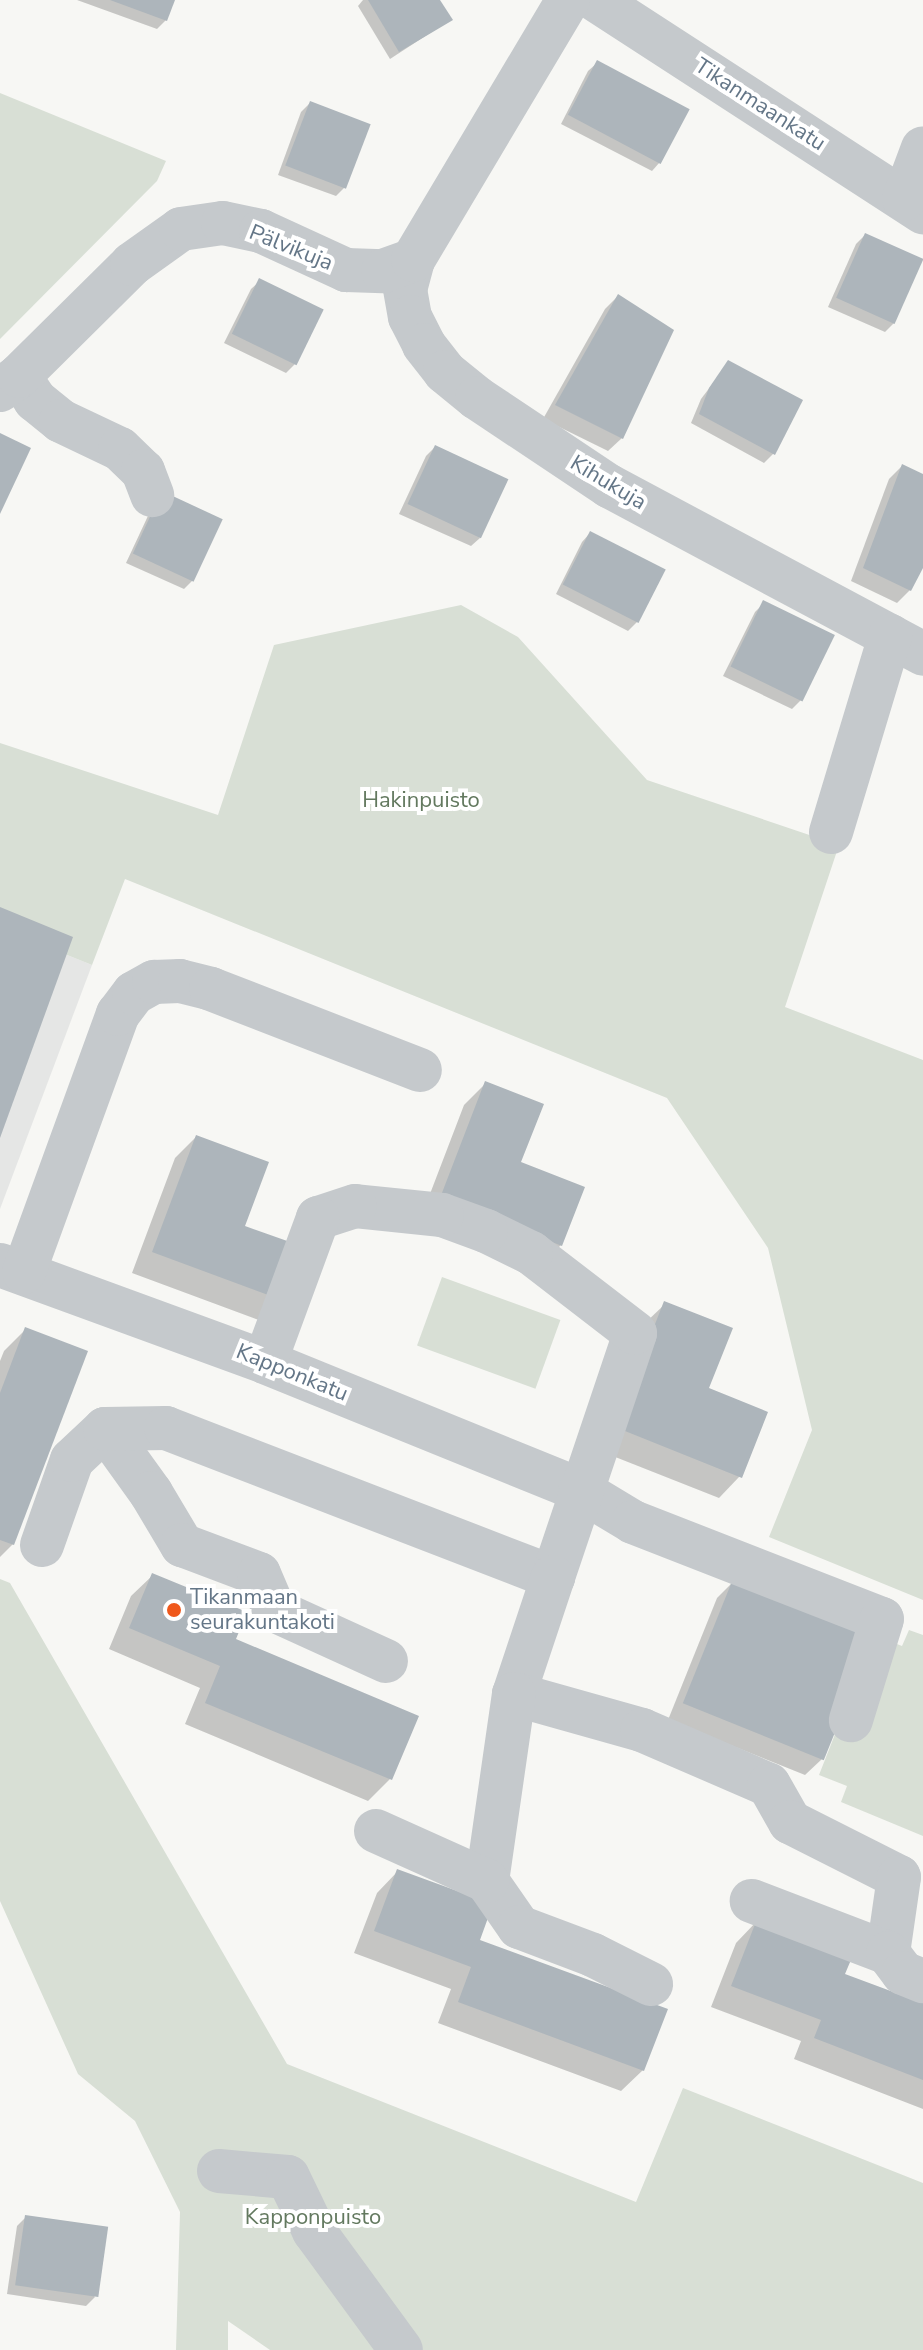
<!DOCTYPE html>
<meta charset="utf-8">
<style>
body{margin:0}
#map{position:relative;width:923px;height:2350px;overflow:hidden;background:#f7f7f4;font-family:"Nunito Sans",sans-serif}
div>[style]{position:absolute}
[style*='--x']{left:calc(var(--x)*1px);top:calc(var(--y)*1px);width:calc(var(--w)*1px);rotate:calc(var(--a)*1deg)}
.built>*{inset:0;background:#e5e6e5}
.green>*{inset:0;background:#d8dfd5;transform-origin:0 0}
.shadow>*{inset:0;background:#0003}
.building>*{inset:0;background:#adb5bb;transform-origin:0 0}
.minor>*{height:44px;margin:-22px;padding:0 22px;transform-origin:22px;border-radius:22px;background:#c5c9cc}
.dots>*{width:22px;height:22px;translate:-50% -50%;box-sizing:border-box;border:4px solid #fff;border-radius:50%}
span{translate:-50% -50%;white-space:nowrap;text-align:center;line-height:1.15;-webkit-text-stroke:8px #fff;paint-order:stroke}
.street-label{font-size:22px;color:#647687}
.park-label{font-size:22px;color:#63795f}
.poi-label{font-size:22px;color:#647687}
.left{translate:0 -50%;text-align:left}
</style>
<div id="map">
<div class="built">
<div style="clip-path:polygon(0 928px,92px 965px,0 1209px)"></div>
</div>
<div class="green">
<div style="clip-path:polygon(0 93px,166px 161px,157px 181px,0 339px)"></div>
<div style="clip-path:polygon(461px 605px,518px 637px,647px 780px,839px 845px,785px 1007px,923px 1060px,923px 1600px,769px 1537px,812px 1430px,768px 1248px,667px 1098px,125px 879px,92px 965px,0 928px,0 743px,218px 815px,274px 645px)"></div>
<div style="left:442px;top:1277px;width:126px;height:73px;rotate:20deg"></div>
<div style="clip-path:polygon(0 1579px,10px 1583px,287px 2064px,636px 2202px,683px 2088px,923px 2183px,923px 2350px,270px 2350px,228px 2321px,228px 2350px,176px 2350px,180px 2212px,135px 2121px,78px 2074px,0 1901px)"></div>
<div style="clip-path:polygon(909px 1630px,923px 1635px,923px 1836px,841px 1802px,847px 1786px,819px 1775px,874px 1635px,902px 1646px)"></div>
</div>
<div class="shadow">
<div style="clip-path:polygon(77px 0,173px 0,166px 20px,157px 29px)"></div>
<div style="clip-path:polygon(363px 0,438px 0,450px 20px,390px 59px,358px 6px)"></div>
<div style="clip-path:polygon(597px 63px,660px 162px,652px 171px,561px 124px,588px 71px)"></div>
<div style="clip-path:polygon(310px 103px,368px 125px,345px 187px,336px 196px,278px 175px,301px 112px)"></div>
<div style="clip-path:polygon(865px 235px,894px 323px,885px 332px,828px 307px,856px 244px)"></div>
<div style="clip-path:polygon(260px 281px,295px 364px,286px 373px,224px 343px,251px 289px)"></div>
<div style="clip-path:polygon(618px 296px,622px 438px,608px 451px,543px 419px,605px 309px)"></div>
<div style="clip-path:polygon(729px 362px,801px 401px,773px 454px,764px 463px,691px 423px,701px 399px)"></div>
<div style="clip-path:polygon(435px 447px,480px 538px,471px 546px,399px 514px,426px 456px)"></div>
<div style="clip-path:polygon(902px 466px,923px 476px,923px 564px,910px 590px,897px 603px,851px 581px,889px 479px)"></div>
<div style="clip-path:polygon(154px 503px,193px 580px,184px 589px,126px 563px)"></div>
<div style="clip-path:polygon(590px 533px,664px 570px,637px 622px,628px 631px,556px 594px,582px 542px)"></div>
<div style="clip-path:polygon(764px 603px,801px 700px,792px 709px,723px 676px,755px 612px)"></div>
<div style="clip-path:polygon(486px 1083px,519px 1163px,561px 1245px,539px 1266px,420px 1220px,464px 1105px)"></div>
<div style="clip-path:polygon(196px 1137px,242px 1227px,304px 1250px,264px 1322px,132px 1273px,175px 1158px)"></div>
<div style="clip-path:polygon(665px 1304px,707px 1389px,740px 1476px,719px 1498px,595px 1449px,643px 1325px)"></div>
<div style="clip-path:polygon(25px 1330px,13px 1544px,0 1557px,0 1361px,4px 1351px)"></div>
<div style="clip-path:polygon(153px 1575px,233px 1640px,416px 1717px,390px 1779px,368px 1801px,185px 1724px,200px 1688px,109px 1649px,131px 1596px)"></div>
<div style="clip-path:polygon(734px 1581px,822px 1759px,805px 1775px,668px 1720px,717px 1598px)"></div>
<div style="clip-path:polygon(398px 1871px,478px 1941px,643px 2070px,621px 2091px,438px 2023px,451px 1989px,354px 1953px,377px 1893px)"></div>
<div style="clip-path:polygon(757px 1921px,843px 1975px,923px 2006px,923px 2109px,794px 2059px,801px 2041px,711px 2007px,736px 1943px)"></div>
<div style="clip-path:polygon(26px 2217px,95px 2297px,86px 2306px,7px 2294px,17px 2226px)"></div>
</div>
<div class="building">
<div style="clip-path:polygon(110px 0,175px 0,167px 21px)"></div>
<div style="clip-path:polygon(368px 0,440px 0,453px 20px,399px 52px)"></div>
<div style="left:597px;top:60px;width:105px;height:62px;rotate:28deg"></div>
<div style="left:310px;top:101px;width:65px;height:69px;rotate:21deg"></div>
<div style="left:865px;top:233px;width:64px;height:71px;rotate:24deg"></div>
<div style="left:259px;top:278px;width:72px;height:62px;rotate:26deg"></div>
<div style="clip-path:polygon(618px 294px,674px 330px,623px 439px,555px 405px)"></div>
<div style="clip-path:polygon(728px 360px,803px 400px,775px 455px,699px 414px,709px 388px)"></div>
<div style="clip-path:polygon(0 433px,31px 448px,0 514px)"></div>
<div style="left:435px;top:445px;width:81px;height:65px;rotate:25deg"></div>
<div style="clip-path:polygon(902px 464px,923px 474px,923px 568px,911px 591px,863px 568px)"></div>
<div style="left:162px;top:491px;width:67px;height:69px;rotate:25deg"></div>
<div style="left:590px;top:531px;width:85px;height:60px;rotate:27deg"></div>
<div style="left:763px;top:600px;width:80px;height:74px;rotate:26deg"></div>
<div style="clip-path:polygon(0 907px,73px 937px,0 1138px)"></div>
<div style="clip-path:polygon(485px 1081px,544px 1104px,521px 1162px,585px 1187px,562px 1246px,440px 1198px)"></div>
<div style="clip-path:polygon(196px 1135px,269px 1162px,245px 1226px,307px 1248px,287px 1302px,152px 1252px)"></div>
<div style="clip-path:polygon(664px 1301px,733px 1328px,709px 1388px,768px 1412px,742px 1478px,615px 1427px)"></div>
<div style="clip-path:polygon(25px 1327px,88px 1351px,14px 1545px,0 1540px,0 1393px)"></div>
<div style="clip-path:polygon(152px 1573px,247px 1612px,236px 1639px,419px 1716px,392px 1780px,205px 1703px,220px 1666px,129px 1628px)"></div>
<div style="left:733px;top:1579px;width:152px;height:134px;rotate:22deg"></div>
<div style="clip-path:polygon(397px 1869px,493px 1904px,480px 1940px,668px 2009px,644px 2071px,458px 2002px,471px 1967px,374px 1931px)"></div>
<div style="clip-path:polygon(757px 1919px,853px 1955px,845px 1974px,923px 2003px,923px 2080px,814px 2038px,821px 2020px,731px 1986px)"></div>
<div style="left:25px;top:2215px;width:84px;height:71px;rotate:8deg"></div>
</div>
<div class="minor">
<div style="--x:596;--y:0;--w:390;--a:33"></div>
<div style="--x:904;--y:199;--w:54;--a:-69.6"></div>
<div style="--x:413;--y:260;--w:30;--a:105"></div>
<div style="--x:405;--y:289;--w:28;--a:80"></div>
<div style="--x:410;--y:317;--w:31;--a:63"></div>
<div style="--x:424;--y:345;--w:34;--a:52"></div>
<div style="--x:445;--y:372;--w:41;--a:39.1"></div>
<div style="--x:477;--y:398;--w:159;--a:33.7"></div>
<div style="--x:609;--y:486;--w:356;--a:28.1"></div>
<div style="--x:19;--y:376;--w:29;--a:56"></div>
<div style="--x:35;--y:400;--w:33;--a:39"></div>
<div style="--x:61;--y:421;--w:65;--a:25.4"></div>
<div style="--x:120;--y:449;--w:32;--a:44"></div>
<div style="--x:143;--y:471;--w:26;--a:69"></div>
<div style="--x:0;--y:390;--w:24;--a:-36"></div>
<div style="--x:19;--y:376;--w:159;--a:-44.7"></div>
<div style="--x:132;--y:264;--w:60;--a:-35.5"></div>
<div style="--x:181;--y:229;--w:42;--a:-8.1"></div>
<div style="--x:223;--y:223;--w:39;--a:12"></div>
<div style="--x:261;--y:231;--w:94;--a:24.6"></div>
<div style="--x:346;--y:270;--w:37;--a:2"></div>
<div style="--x:383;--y:271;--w:32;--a:-20"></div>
<div style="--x:413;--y:260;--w:303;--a:-59.2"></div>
<div style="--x:831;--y:832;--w:205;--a:-73.2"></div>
<div style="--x:0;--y:1265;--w:282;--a:20.1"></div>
<div style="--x:265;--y:1362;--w:340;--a:22.1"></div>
<div style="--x:580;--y:1490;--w:62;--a:31.1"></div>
<div style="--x:633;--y:1522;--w:267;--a:21.3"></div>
<div style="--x:882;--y:1619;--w:106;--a:107.1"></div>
<div style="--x:24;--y:1272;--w:275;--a:-70"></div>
<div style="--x:118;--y:1014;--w:26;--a:-53"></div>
<div style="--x:134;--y:993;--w:23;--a:-29"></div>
<div style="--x:154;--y:982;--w:26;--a:-2"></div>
<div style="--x:180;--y:981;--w:32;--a:14"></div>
<div style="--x:211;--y:989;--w:224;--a:21.2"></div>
<div style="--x:105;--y:1429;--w:79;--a:54.3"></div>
<div style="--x:151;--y:1493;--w:61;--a:59.2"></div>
<div style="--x:182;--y:1545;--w:82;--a:20.6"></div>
<div style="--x:259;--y:1574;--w:39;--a:67"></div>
<div style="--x:274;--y:1610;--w:123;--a:24.5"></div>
<div style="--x:42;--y:1545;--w:90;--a:-70.6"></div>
<div style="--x:72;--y:1460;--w:45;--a:-43.2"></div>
<div style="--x:105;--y:1429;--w:61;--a:-0.9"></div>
<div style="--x:166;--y:1428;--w:415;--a:21.1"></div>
<div style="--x:553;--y:1577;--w:257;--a:-71.4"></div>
<div style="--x:635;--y:1333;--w:131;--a:-142.4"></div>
<div style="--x:531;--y:1253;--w:50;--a:-153.9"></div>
<div style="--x:486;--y:1231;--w:47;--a:-160"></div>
<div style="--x:442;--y:1215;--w:87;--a:-174.1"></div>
<div style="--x:355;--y:1206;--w:39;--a:162"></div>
<div style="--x:318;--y:1218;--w:153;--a:110.2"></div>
<div style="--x:553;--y:1577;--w:123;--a:108.4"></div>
<div style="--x:514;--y:1694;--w:133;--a:15.7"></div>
<div style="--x:642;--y:1730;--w:138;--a:23.4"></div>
<div style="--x:769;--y:1785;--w:43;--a:60.4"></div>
<div style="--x:790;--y:1822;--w:122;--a:26.8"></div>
<div style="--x:899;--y:1877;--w:77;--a:98.2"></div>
<div style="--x:888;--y:1953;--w:146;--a:-159.1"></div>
<div style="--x:514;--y:1694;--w:189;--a:98.2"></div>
<div style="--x:487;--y:1881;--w:56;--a:55.2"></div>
<div style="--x:519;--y:1927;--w:79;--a:20.7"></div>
<div style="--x:593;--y:1955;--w:65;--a:26.6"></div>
<div style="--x:376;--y:1831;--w:122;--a:24.2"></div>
<div style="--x:888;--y:1953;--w:25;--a:53"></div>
<div style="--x:903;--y:1973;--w:22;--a:22"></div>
<div style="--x:219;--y:2171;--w:69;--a:5"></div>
<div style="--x:288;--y:2177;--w:60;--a:64.3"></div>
<div style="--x:314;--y:2231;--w:147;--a:53.8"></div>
</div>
<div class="dots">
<div style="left:174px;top:1610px;background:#ef581c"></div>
</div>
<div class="street-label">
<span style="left:760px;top:105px;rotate:33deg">Tikanmaankatu</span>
<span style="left:291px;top:248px;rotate:22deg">Pälvikuja</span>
<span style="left:608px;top:483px;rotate:31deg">Kihukuja</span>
<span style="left:292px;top:1373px;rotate:22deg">Kapponkatu</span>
</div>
<div class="park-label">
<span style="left:421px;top:801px">Hakinpuisto</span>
<span style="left:313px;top:2218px">Kapponpuisto</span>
</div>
<div class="poi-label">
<span class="left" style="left:190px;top:1610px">Tikanmaan<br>seurakuntakoti</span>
</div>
</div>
